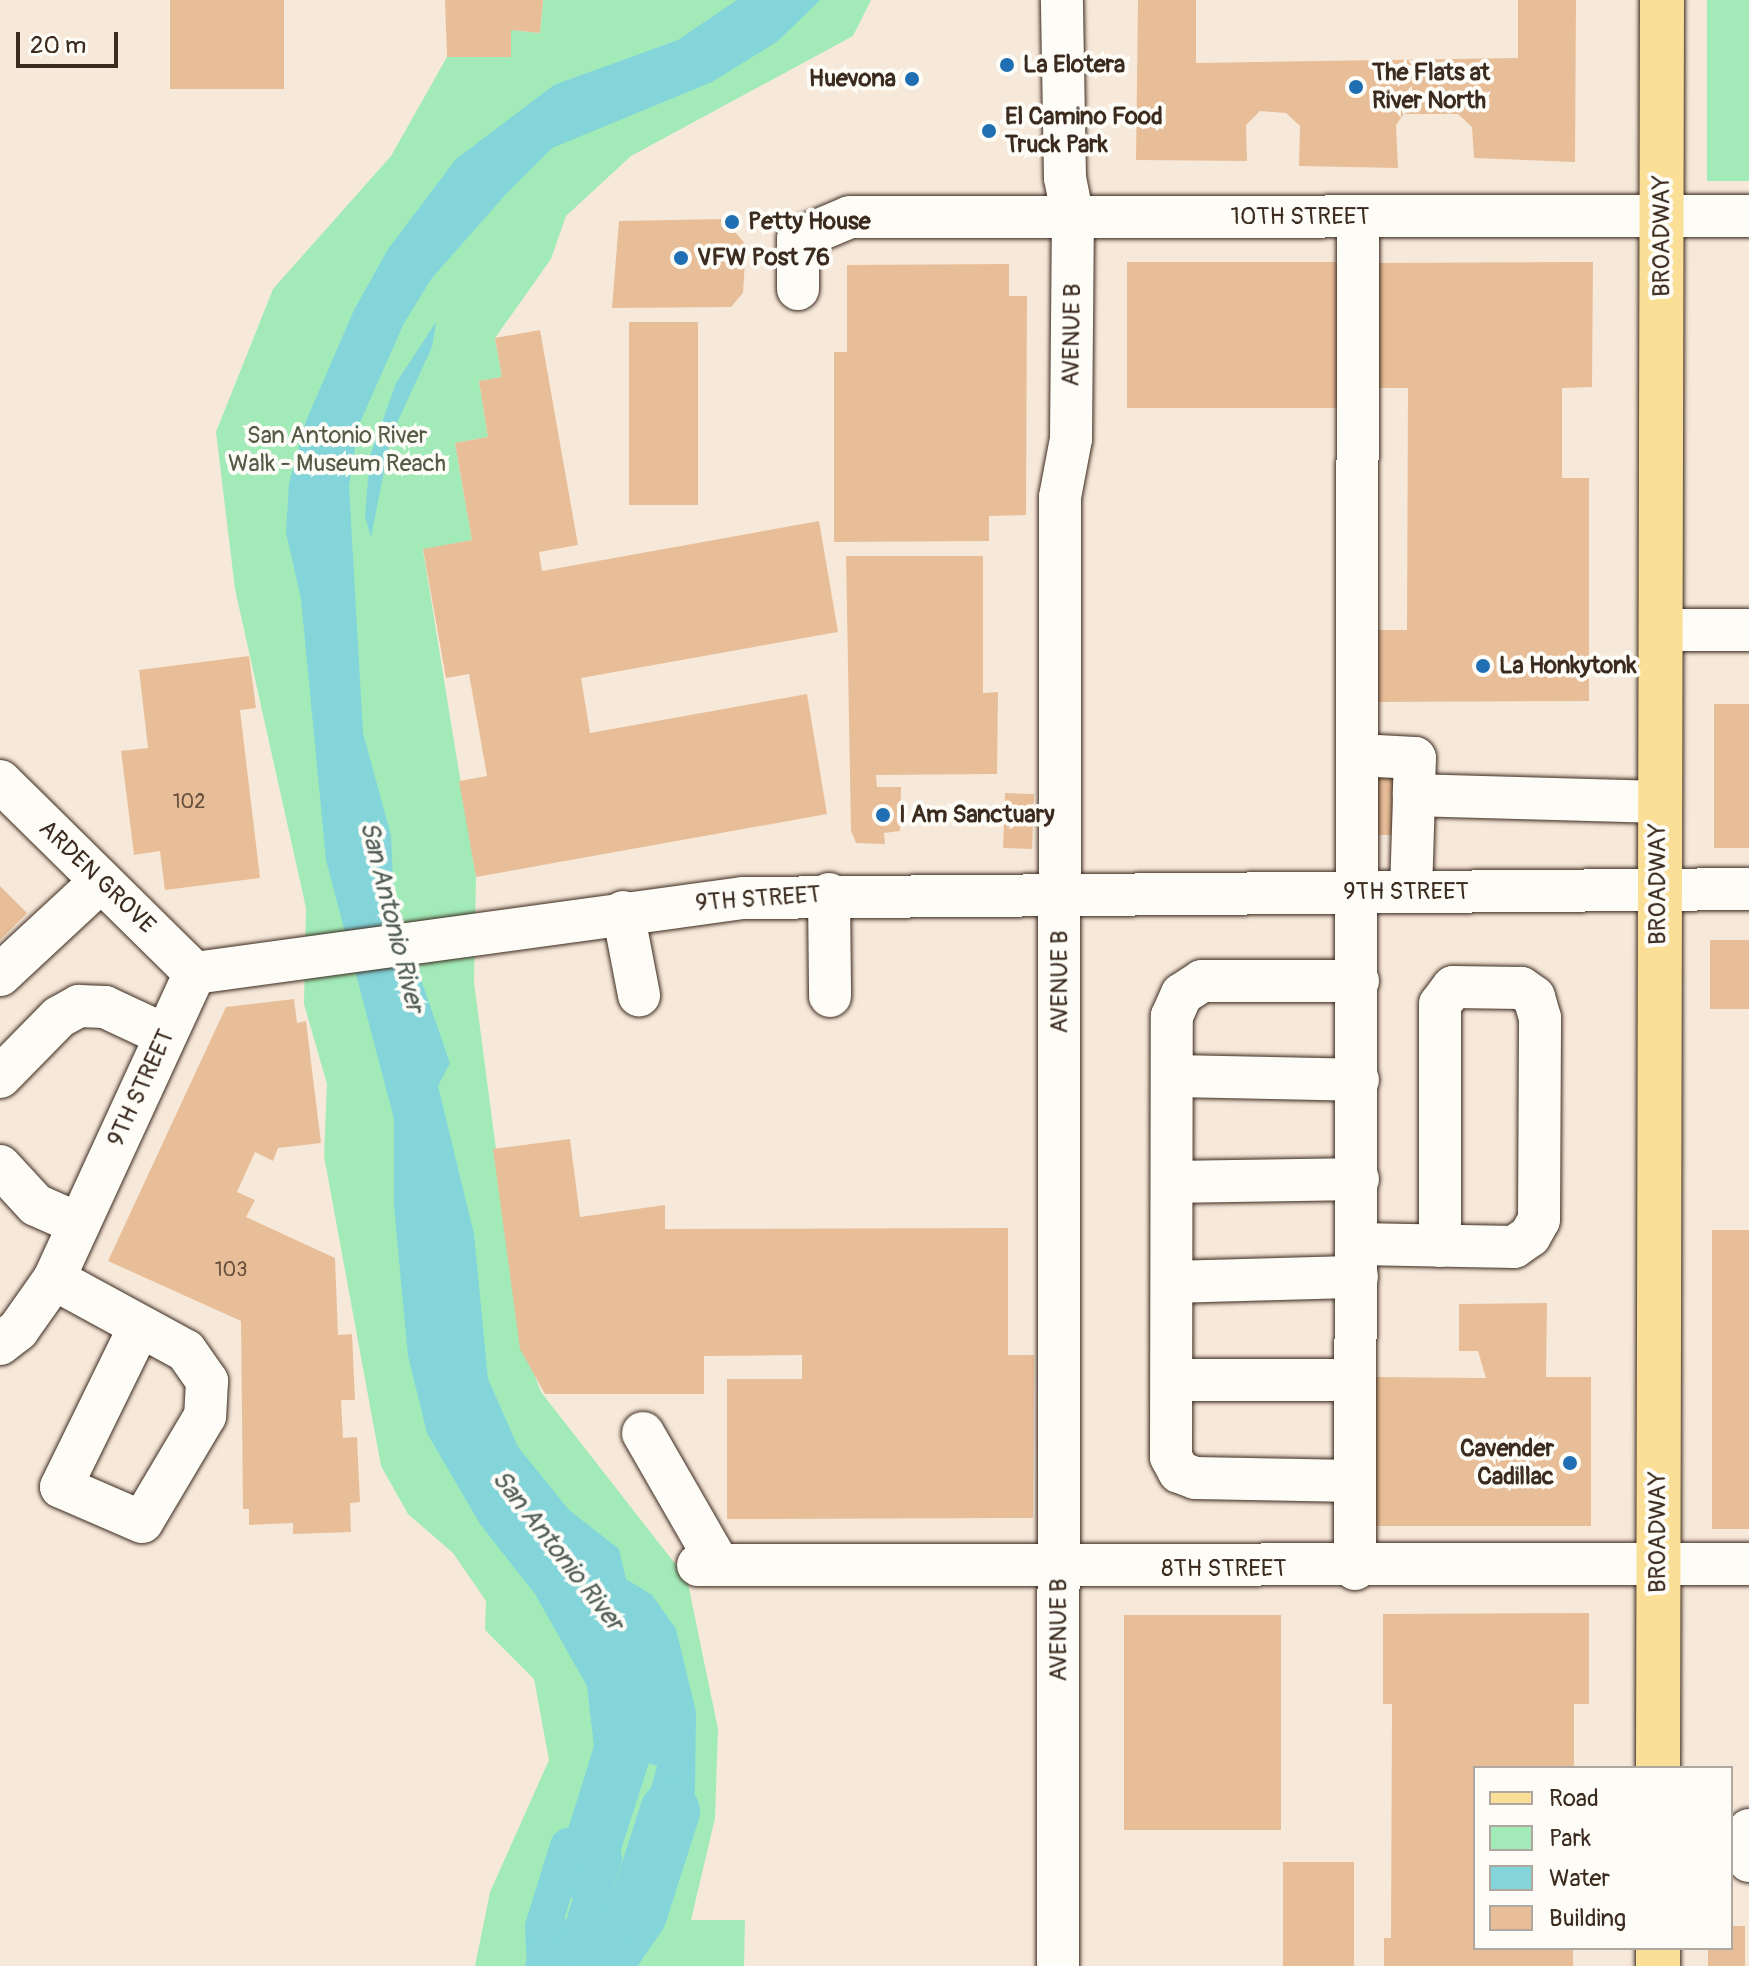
<!DOCTYPE html>
<style>
body{margin:0}
#map{position:relative;width:1749px;height:1966px;overflow:hidden;background:#f7e9da;font-family:Pangolin,sans-serif}
div>[style]{position:absolute}
[style*='--x']{left:calc(var(--x)*1px);top:calc(var(--y)*1px);width:calc(var(--w)*1px);rotate:calc(var(--a)*1deg)}
.green>*{inset:0;background:#a2ebb9;transform-origin:0 0}
.water>*{inset:0;background:#83d5da}
.canal>*{height:36px;margin:-18px;padding:0 18px;transform-origin:18px;border-radius:18px;background:#83d5da}
.river>*{height:60px;margin:-30px;padding:0 30px;transform-origin:30px;border-radius:30px;background:#83d5da}
.building>*{inset:0;background:#e8be98;transform-origin:0 0}
.roads{filter:drop-shadow(0 0 2px #3b2a1e) drop-shadow(0 0 2px #3b2a1e)}
.minor>*{height:42px;margin:-21px;padding:0 21px;transform-origin:21px;border-radius:21px;background:#fdfcf7}
.major>*{height:44px;margin:-22px;padding:0 22px;transform-origin:22px;border-radius:22px;background:#fbdf96}
.dots>*{width:22px;height:22px;translate:-50% -50%;box-sizing:border-box;border:4px solid #fdfcf7;border-radius:50%}
span{translate:-50% -50%;white-space:nowrap;text-align:center;line-height:1.15;-webkit-text-stroke:8px #fdfcf7;paint-order:stroke}
.number-label{font-size:20px;color:#664f3c}
.number-label span{-webkit-text-stroke-width:0}
.poi-label{font-size:24px;color:#3b2a1e;font-weight:700}
.left{translate:0 -50%;text-align:left}
.right{translate:-100% -50%;text-align:right}
.street-label{font-size:24px;color:#3b2a1e}
.park-label{font-size:24px;color:#555a45}
.water-label{font-size:26px;color:#515d56;font-style:italic}
.legend{position:absolute;left:1473px;top:1766px;width:260px;height:184px;box-sizing:border-box;background:#fdfcf7;border:2px solid #afa8a0;margin:0;padding:10px 14px;list-style:none;font-size:24px;color:#3b2a1e}
.legend li{display:flex;align-items:center;gap:16px;height:40px}
.legend b{width:40px;border:2px solid #afa8a0}
.scale{position:absolute;left:16px;top:32px;width:102px;height:36px;box-sizing:border-box;border:4px solid #3b2a1e;border-top:0;padding-left:10px;font-size:24px;line-height:28px;white-space:nowrap;color:#3b2a1e;-webkit-text-stroke:6px #fdfcf7;paint-order:stroke}
</style>
<div id="map">
<div class="green">
<div style="clip-path:polygon(543px 0,871px 0,853px 36px,631px 156px,566px 216px,551px 259px,495px 338px,502px 377px,479px 381px,488px 437px,455px 443px,472px 540px,423px 550px,476px 877px,474px 982px,521px 1339px,541px 1392px,687px 1579px,718px 1729px,715px 1818px,691px 1920px,745px 1920px,744px 1966px,475px 1966px,490px 1892px,549px 1760px,534px 1679px,485px 1630px,486px 1601px,453px 1553px,408px 1514px,381px 1466px,324px 1156px,327px 1084px,304px 1004px,306px 908px,235px 589px,216px 432px,273px 289px,391px 156px,447px 57px,510px 57px,511px 30px,540px 33px)"></div>
<div style="left:1707px;top:0;width:42px;height:181px"></div>
</div>
<div class="water">
<div style="clip-path:polygon(737px 0,820px 0,778px 41px,712px 82px,552px 148px,507px 193px,432px 278px,404px 323px,358px 427px,349px 486px,363px 733px,391px 835px,394px 902px,450px 1063px,438px 1086px,474px 1234px,488px 1379px,518px 1447px,569px 1510px,619px 1549px,626px 1579px,652px 1595px,676px 1629px,696px 1712px,695px 1791px,659px 1893px,625px 1881px,657px 1766px,649px 1763px,602px 1908px,549px 1890px,594px 1746px,587px 1686px,535px 1594px,480px 1524px,427px 1433px,408px 1356px,394px 1206px,394px 1119px,326px 860px,301px 599px,286px 533px,289px 483px,306px 421px,354px 310px,388px 249px,456px 159px,554px 85px,678px 40px)"></div>
<div style="clip-path:polygon(436px 322px,432px 347px,391px 436px,371px 537px,365px 517px,370px 456px,396px 383px)"></div>
<div style="clip-path:polygon(617px 1908px,657px 1919px,627px 1966px,525px 1966px,538px 1912px,604px 1929px)"></div>
</div>
<div class="canal">
<div style="--x:545;--y:1966;--w:39;--a:-93"></div>
<div style="--x:543;--y:1927;--w:85;--a:-72.8"></div>
<div style="--x:571;--y:1966;--w:113;--a:-73"></div>
</div>
<div class="river">
<div style="--x:601;--y:1966;--w:63;--a:-55.3"></div>
<div style="--x:637;--y:1914;--w:108;--a:-72.2"></div>
</div>
<div class="building">
<div style="left:170px;top:0;width:114px;height:89px"></div>
<div style="clip-path:polygon(445px 0,543px 0,540px 33px,511px 30px,511px 57px,447px 57px)"></div>
<div style="clip-path:polygon(1138px 0,1196px 0,1196px 63px,1518px 58px,1518px 0,1576px 0,1575px 162px,1474px 158px,1472px 127px,1458px 114px,1404px 114px,1396px 125px,1398px 168px,1299px 166px,1300px 126px,1286px 113px,1260px 111px,1246px 125px,1247px 161px,1136px 160px)"></div>
<div style="clip-path:polygon(724px 219px,746px 245px,743px 293px,731px 307px,612px 308px,619px 221px)"></div>
<div style="left:1127px;top:262px;width:217px;height:146px"></div>
<div style="clip-path:polygon(1593px 262px,1592px 387px,1562px 388px,1562px 478px,1589px 478px,1589px 701px,1377px 702px,1377px 630px,1407px 630px,1408px 388px,1375px 388px,1375px 263px)"></div>
<div style="clip-path:polygon(1009px 264px,1009px 296px,1027px 296px,1026px 515px,989px 516px,989px 541px,834px 542px,834px 352px,847px 352px,847px 265px)"></div>
<div style="left:698px;top:322px;width:183px;height:69px;rotate:90deg"></div>
<div style="clip-path:polygon(540px 330px,578px 545px,539px 552px,542px 571px,819px 521px,838px 632px,581px 678px,590px 733px,807px 694px,827px 814px,476px 877px,459px 781px,487px 776px,469px 674px,446px 678px,423px 549px,472px 540px,455px 443px,488px 437px,479px 381px,502px 377px,495px 338px)"></div>
<div style="clip-path:polygon(846px 556px,983px 556px,983px 693px,998px 692px,997px 774px,876px 775px,877px 787px,901px 787px,900px 831px,884px 833px,885px 844px,856px 843px,851px 831px)"></div>
<div style="clip-path:polygon(249px 656px,256px 708px,240px 710px,260px 878px,165px 890px,160px 851px,134px 855px,121px 751px,148px 748px,139px 670px)"></div>
<div style="left:1714px;top:704px;width:35px;height:144px"></div>
<div style="left:1374px;top:774px;width:28px;height:61px"></div>
<div style="left:1005px;top:793px;width:29px;height:55px;rotate:2deg"></div>
<div style="clip-path:polygon(0 886px,27px 913px,0 940px)"></div>
<div style="left:1710px;top:940px;width:39px;height:69px"></div>
<div style="clip-path:polygon(294px 999px,297px 1023px,306px 1021px,321px 1143px,278px 1148px,273px 1161px,255px 1152px,237px 1192px,255px 1200px,246px 1217px,335px 1258px,338px 1335px,352px 1334px,355px 1400px,341px 1400px,343px 1438px,357px 1437px,360px 1502px,350px 1503px,351px 1532px,293px 1534px,293px 1523px,249px 1525px,249px 1509px,243px 1509px,241px 1321px,108px 1261px,226px 1007px)"></div>
<div style="clip-path:polygon(570px 1139px,580px 1217px,665px 1205px,665px 1229px,1008px 1228px,1008px 1355px,1034px 1355px,1033px 1518px,727px 1519px,727px 1379px,802px 1379px,802px 1355px,704px 1356px,704px 1394px,545px 1394px,520px 1349px,493px 1149px)"></div>
<div style="left:1712px;top:1230px;width:37px;height:299px"></div>
<div style="clip-path:polygon(1547px 1303px,1546px 1377px,1591px 1377px,1591px 1526px,1372px 1526px,1373px 1377px,1486px 1378px,1478px 1351px,1459px 1351px,1459px 1304px)"></div>
<div style="clip-path:polygon(1589px 1613px,1589px 1704px,1574px 1704px,1574px 1768px,1475px 1768px,1475px 1948px,1573px 1948px,1573px 1966px,1384px 1966px,1384px 1938px,1391px 1938px,1392px 1704px,1383px 1704px,1383px 1614px)"></div>
<div style="left:1124px;top:1615px;width:157px;height:215px"></div>
<div style="left:1283px;top:1862px;width:71px;height:104px"></div>
<div style="clip-path:polygon(1731px 1926px,1745px 1926px,1745px 1966px,1708px 1966px,1708px 1948px,1731px 1948px)"></div>
</div>
<div class="roads">
<div class="minor">
<div style="--x:798;--y:289;--w:50;--a:-90"></div>
<div style="--x:798;--y:239;--w:56;--a:-22.9"></div>
<div style="--x:850;--y:217;--w:899;--a:-0.06"></div>
<div style="--x:1660;--y:630;--w:89;--a:0"></div>
<div style="--x:1358;--y:755;--w:57;--a:3"></div>
<div style="--x:1415;--y:758;--w:37;--a:92"></div>
<div style="--x:0;--y:781;--w:274;--a:44.6"></div>
<div style="--x:1411;--y:892;--w:97;--a:-88.2"></div>
<div style="--x:1414;--y:795;--w:244;--a:1.6"></div>
<div style="--x:829;--y:894;--w:102;--a:89.4"></div>
<div style="--x:623;--y:912;--w:85;--a:79.1"></div>
<div style="--x:195;--y:973;--w:553;--a:-7.79"></div>
<div style="--x:743;--y:898;--w:1006;--a:-0.51"></div>
<div style="--x:0;--y:975;--w:138;--a:-42.9"></div>
<div style="--x:1173;--y:1076;--w:185;--a:1.2"></div>
<div style="--x:0;--y:1077;--w:84;--a:-45.5"></div>
<div style="--x:59;--y:1017;--w:23;--a:-29"></div>
<div style="--x:79;--y:1006;--w:26;--a:2"></div>
<div style="--x:105;--y:1007;--w:66;--a:25"></div>
<div style="--x:0;--y:1166;--w:53;--a:47.3"></div>
<div style="--x:36;--y:1205;--w:47;--a:23.8"></div>
<div style="--x:1174;--y:1182;--w:184;--a:-0.9"></div>
<div style="--x:1358;--y:1244;--w:156;--a:1.1"></div>
<div style="--x:1514;--y:1247;--w:19;--a:-35"></div>
<div style="--x:1530;--y:1236;--w:18;--a:-61"></div>
<div style="--x:1539;--y:1220;--w:202;--a:-89.7"></div>
<div style="--x:1540;--y:1018;--w:22;--a:-106"></div>
<div style="--x:1534;--y:997;--w:16;--a:-145"></div>
<div style="--x:1521;--y:988;--w:68;--a:-179.2"></div>
<div style="--x:1453;--y:987;--w:21;--a:127"></div>
<div style="--x:1440;--y:1004;--w:242;--a:90"></div>
<div style="--x:54;--y:1279;--w:150;--a:28.6"></div>
<div style="--x:186;--y:1351;--w:37;--a:55"></div>
<div style="--x:207;--y:1381;--w:35;--a:93"></div>
<div style="--x:205;--y:1416;--w:123;--a:120.7"></div>
<div style="--x:142;--y:1522;--w:88;--a:-156.6"></div>
<div style="--x:61;--y:1487;--w:179;--a:-63.9"></div>
<div style="--x:1174;--y:1282;--w:183;--a:-1.6"></div>
<div style="--x:0;--y:1344;--w:23;--a:-38"></div>
<div style="--x:18;--y:1330;--w:62;--a:-54.8"></div>
<div style="--x:54;--y:1279;--w:337;--a:-65.3"></div>
<div style="--x:1175;--y:1380;--w:179;--a:0"></div>
<div style="--x:643;--y:1433;--w:152;--a:60.1"></div>
<div style="--x:1355;--y:1481;--w:160;--a:-178.9"></div>
<div style="--x:1195;--y:1478;--w:17;--a:-159"></div>
<div style="--x:1179;--y:1472;--w:17;--a:-118"></div>
<div style="--x:1171;--y:1457;--w:441;--a:-89.9"></div>
<div style="--x:1172;--y:1016;--w:24;--a:-66"></div>
<div style="--x:1182;--y:994;--w:24;--a:-33"></div>
<div style="--x:1202;--y:981;--w:156;--a:0"></div>
<div style="--x:698;--y:1565;--w:1051;--a:-0.05"></div>
<div style="--x:1355;--y:1569;--w:1353;--a:-89.87"></div>
<div style="--x:1749;--y:1830;--w:31;--a:90"></div>
<div style="--x:1058;--y:1966;--w:1469;--a:-89.92"></div>
<div style="--x:1060;--y:497;--w:59;--a:-79.3"></div>
<div style="--x:1071;--y:439;--w:221;--a:-89.5"></div>
<div style="--x:1073;--y:218;--w:41;--a:-101.3"></div>
<div style="--x:1065;--y:178;--w:178;--a:-91"></div>
</div>
<div class="major">
<div style="--x:1658;--y:1768;--w:1768;--a:-89.87"></div>
<div style="--x:1658;--y:1948;--w:18;--a:90"></div>
</div>
</div>
<div class="dots">
<div style="left:1007px;top:65px;background:#1f6fb2"></div>
<div style="left:912px;top:79px;background:#1f6fb2"></div>
<div style="left:1356px;top:87px;background:#1f6fb2"></div>
<div style="left:989px;top:131px;background:#1f6fb2"></div>
<div style="left:732px;top:222px;background:#1f6fb2"></div>
<div style="left:681px;top:258px;background:#1f6fb2"></div>
<div style="left:1483px;top:666px;background:#1f6fb2"></div>
<div style="left:883px;top:815px;background:#1f6fb2"></div>
<div style="left:1570px;top:1463px;background:#1f6fb2"></div>
</div>
<div class="number-label">
<span style="left:189px;top:801px">102</span>
<span style="left:231px;top:1269px">103</span>
</div>
<div class="poi-label">
<span class="left" style="left:1023px;top:65px">La Elotera</span>
<span class="left" style="left:1372px;top:87px">The Flats at<br>River North</span>
<span class="right" style="left:896px;top:79px">Huevona</span>
<span class="left" style="left:1005px;top:131px">El Camino Food<br>Truck Park</span>
<span class="left" style="left:748px;top:222px">Petty House</span>
<span class="left" style="left:697px;top:258px">VFW Post 76</span>
<span class="left" style="left:1499px;top:666px">La Honkytonk</span>
<span class="left" style="left:899px;top:815px">I Am Sanctuary</span>
<span class="right" style="left:1554px;top:1463px">Cavender<br>Cadillac</span>
</div>
<div class="street-label">
<span style="left:1300px;top:217px">10TH STREET</span>
<span style="left:1662px;top:236px;rotate:-90deg">BROADWAY</span>
<span style="left:1072px;top:335px;rotate:-89deg">AVENUE B</span>
<span style="left:97px;top:877px;rotate:44deg">ARDEN GROVE</span>
<span style="left:1658px;top:884px;rotate:-90deg">BROADWAY</span>
<span style="left:1406px;top:892px">9TH STREET</span>
<span style="left:758px;top:899px;rotate:-4deg">9TH STREET</span>
<span style="left:1060px;top:982px;rotate:-90deg">AVENUE B</span>
<span style="left:141px;top:1088px;rotate:-65deg">9TH STREET</span>
<span style="left:1658px;top:1532px;rotate:-90deg">BROADWAY</span>
<span style="left:1224px;top:1569px">8TH STREET</span>
<span style="left:1059px;top:1630px;rotate:-90deg">AVENUE B</span>
</div>
<div class="park-label">
<span style="left:337px;top:450px">San Antonio River<br>Walk - Museum Reach</span>
</div>
<div class="water-label">
<span style="left:391px;top:917px;rotate:76deg">San Antonio River</span>
<span style="left:557px;top:1551px;rotate:52deg">San Antonio River</span>
</div>
<ul class="legend">
<li><b style="height:10px;background:#fbdf96"></b>Road</li>
<li><b style="height:22px;background:#a2ebb9"></b>Park</li>
<li><b style="height:22px;background:#83d5da"></b>Water</li>
<li><b style="height:22px;background:#e8be98"></b>Building</li>
</ul>
<div class="scale">20 m</div>
</div>
